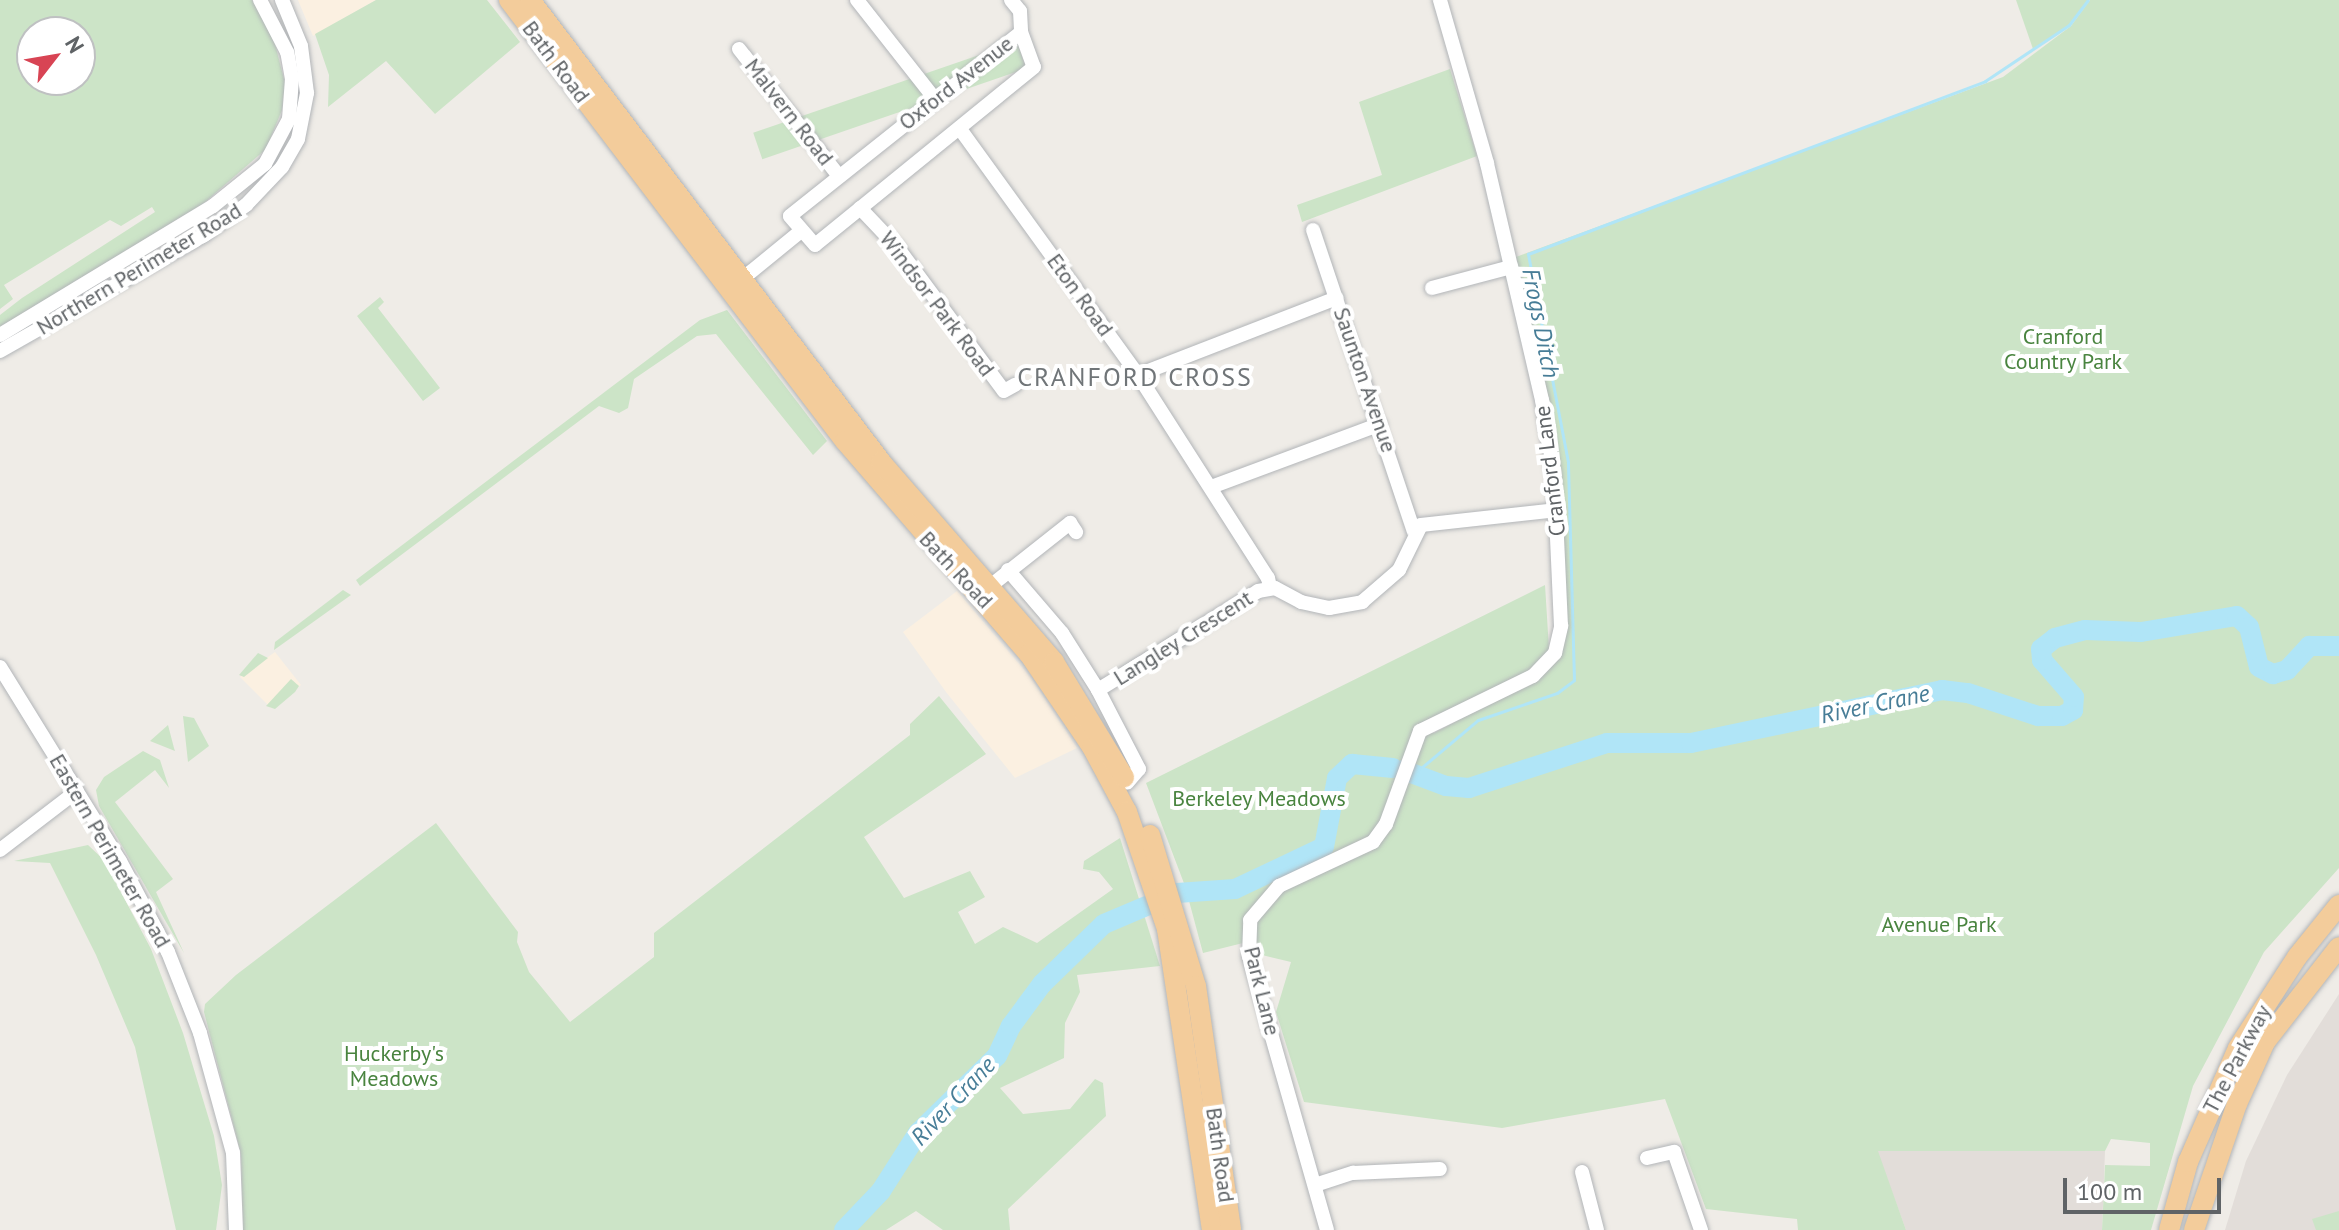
<!DOCTYPE html>
<style>
body{margin:0}
#map{position:relative;width:2339px;height:1230px;overflow:hidden;background:#efece7;font-family:"PT Sans",sans-serif}
div>[style]{position:absolute}
[style*='--x']{left:calc(var(--x)*1px);top:calc(var(--y)*1px);width:calc(var(--w)*1px);rotate:calc(var(--a)*1deg)}
.commercial>*{inset:0;background:#fbf0e1}
.education>*{inset:0;background:#e2ddd9}
.green>*{inset:0;background:#cce4c7;transform-origin:0 0}
.stream>*{height:3px;margin:-1.5px;padding:0 1.5px;transform-origin:1.5px;border-radius:1.5px;background:#b0e5f7}
.river>*{height:20px;margin:-10px;padding:0 10px;transform-origin:10px;border-radius:10px;background:#b0e5f7}
.roads{filter:drop-shadow(0 0 2px #b2b5b8) drop-shadow(0 0 2px #b2b5b8)}
.minor>*{height:14px;margin:-7px;padding:0 7px;transform-origin:7px;border-radius:7px;background:#fff}
.highway>*{height:20px;margin:-10px;padding:0 10px;transform-origin:10px;border-radius:10px;background:#f3cc9b}
span{translate:-50% -50%;white-space:nowrap;text-align:center;line-height:1.15;-webkit-text-stroke:8px #fff;paint-order:stroke}
.street-label{font-size:22px;color:#5f6366}
.park-label{font-size:22px;color:#49843f}
.water-label{font-size:24px;color:#477d97;font-style:italic}
.quarter-label{font-size:26px;color:#707578;letter-spacing:2px}
.north{position:absolute;left:16px;top:16px;width:80px;height:80px;box-sizing:border-box;background:#fff;border:2px solid #bfc1c2;border-radius:50%;rotate:59deg;font-size:22px;font-weight:700;line-height:32px;text-align:center;color:#5f6366}
.north::after{content:'';display:block;margin:auto;width:28px;height:36px;background:#d84454;clip-path:polygon(50% 0,100% 100%,50% 72%,0 100%)}
.scale{position:absolute;left:2063px;top:1178px;width:158px;height:36px;box-sizing:border-box;border:4px solid #5f6366;border-top:0;padding-left:10px;font-size:24px;line-height:28px;white-space:nowrap;color:#5f6366;-webkit-text-stroke:6px #fff;paint-order:stroke}
</style>
<div id="map">
<div class="commercial">
<div style="clip-path:polygon(298px 0,376px 0,313px 36px)"></div>
<div style="clip-path:polygon(957px 591px,1031px 678px,1077px 748px,1015px 778px,946px 692px,903px 632px)"></div>
<div style="clip-path:polygon(275px 652px,301px 685px,271px 708px,240px 677px)"></div>
</div>
<div class="education">
<div style="clip-path:polygon(2339px 994px,2339px 1230px,2225px 1230px,2246px 1161px,2287px 1075px)"></div>
<div style="clip-path:polygon(1877px 1151px,2105px 1151px,2102px 1230px,1906px 1230px)"></div>
</div>
<div class="green">
<div style="clip-path:polygon(evenodd,0 0,252px 0,274px 40px,285px 83px,282px 110px,266px 149px,204px 203px,0 327px,0 315px,22px 298px,155px 212px,152px 207px,121px 226px,110px 220px,4px 285px,13px 299px,0 309px,0 0,32px 32px,80px 32px,80px 80px,32px 80px,32px 32px)"></div>
<div style="clip-path:polygon(376px 0,487px 0,520px 42px,435px 114px,386px 61px,328px 107px,329px 75px,315px 34px)"></div>
<div style="clip-path:polygon(2016px 0,2088px 0,2069px 25px,2033px 49px)"></div>
<div style="clip-path:polygon(2090px 0,2339px 0,2339px 868px,2264px 952px,2193px 1086px,2151px 1230px,2102px 1230px,2105px 1165px,2150px 1166px,2150px 1143px,2111px 1139px,2105px 1151px,1878px 1151px,1906px 1230px,1798px 1230px,1797px 1219px,1706px 1209px,1665px 1099px,1502px 1128px,1304px 1102px,1276px 1012px,1291px 962px,1258px 954px,1243px 943px,1203px 953px,1185px 886px,1146px 783px,1545px 585px,1549px 649px,1529px 672px,1418px 727px,1434px 733px,1533px 681px,1560px 653px,1567px 611px,1516px 257px,2003px 77px,2071px 26px)"></div>
<div style="left:1017px;top:42px;width:28px;height:279px;rotate:71deg"></div>
<div style="clip-path:polygon(1450px 69px,1477px 156px,1302px 222px,1297px 205px,1382px 175px,1359px 102px)"></div>
<div style="clip-path:polygon(380px 297px,384px 302px,378px 308px,440px 388px,423px 401px,357px 316px)"></div>
<div style="clip-path:polygon(727px 310px,827px 441px,813px 455px,716px 334px,697px 336px,634px 379px,628px 408px,619px 413px,599px 406px,360px 586px,356px 580px,700px 320px)"></div>
<div style="clip-path:polygon(343px 590px,351px 595px,274px 650px,275px 642px)"></div>
<div style="clip-path:polygon(258px 653px,268px 658px,244px 677px,239px 675px)"></div>
<div style="clip-path:polygon(291px 679px,299px 686px,295px 692px,275px 709px,266px 706px)"></div>
<div style="clip-path:polygon(939px 696px,986px 754px,864px 837px,904px 898px,970px 871px,985px 897px,958px 912px,975px 944px,1003px 927px,1037px 943px,1113px 889px,1099px 872px,1083px 869px,1084px 861px,1120px 838px,1160px 966px,1077px 975px,1080px 992px,1065px 1023px,1064px 1058px,1000px 1088px,1023px 1114px,1070px 1109px,1095px 1079px,1103px 1083px,1106px 1116px,1008px 1209px,1010px 1230px,943px 1230px,916px 1211px,886px 1230px,243px 1230px,241px 1154px,204px 1012px,205px 1004px,236px 975px,436px 823px,518px 932px,517px 942px,529px 972px,570px 1022px,654px 957px,654px 933px,910px 735px,910px 724px)"></div>
<div style="clip-path:polygon(183px 716px,194px 718px,209px 746px,188px 762px)"></div>
<div style="clip-path:polygon(168px 725px,174px 748px,175px 751px,150px 741px)"></div>
<div style="clip-path:polygon(143px 751px,160px 760px,169px 788px,155px 770px,115px 802px,173px 879px,156px 892px,184px 953px,99px 806px,96px 790px,104px 777px)"></div>
<div style="clip-path:polygon(88px 845px,104px 860px,151px 949px,183px 1033px,214px 1136px,222px 1185px,216px 1230px,176px 1230px,135px 1047px,96px 955px,50px 863px,14px 861px)"></div>
<div style="clip-path:polygon(2339px 1211px,2339px 1230px,2316px 1230px,2312px 1219px)"></div>
</div>
<div class="stream">
<div style="--x:1415;--y:773;--w:82;--a:-40.1"></div>
<div style="--x:1478;--y:720;--w:83;--a:-18.9"></div>
<div style="--x:1557;--y:693;--w:21;--a:-37"></div>
<div style="--x:1574;--y:680;--w:218;--a:-91.6"></div>
<div style="--x:1568;--y:462;--w:212;--a:-100.9"></div>
<div style="--x:1528;--y:254;--w:489;--a:-20.7"></div>
<div style="--x:1985;--y:81;--w:101;--a:-33.7"></div>
<div style="--x:2069;--y:25;--w:31;--a:-53"></div>
</div>
<div class="river">
<div style="--x:1403;--y:770;--w:46;--a:20.4"></div>
<div style="--x:1446;--y:786;--w:23;--a:5"></div>
<div style="--x:1469;--y:788;--w:145;--a:-18.1"></div>
<div style="--x:1607;--y:743;--w:84;--a:0"></div>
<div style="--x:1691;--y:743;--w:257;--a:-11.9"></div>
<div style="--x:1942;--y:690;--w:26;--a:7"></div>
<div style="--x:1968;--y:693;--w:74;--a:18.2"></div>
<div style="--x:2038;--y:716;--w:24;--a:0"></div>
<div style="--x:2062;--y:716;--w:13;--a:-29"></div>
<div style="--x:2073;--y:710;--w:13;--a:-86"></div>
<div style="--x:2074;--y:697;--w:49;--a:-130.9"></div>
<div style="--x:2042;--y:660;--w:11;--a:-95"></div>
<div style="--x:2041;--y:649;--w:18;--a:-38"></div>
<div style="--x:2055;--y:638;--w:31;--a:-15"></div>
<div style="--x:2085;--y:630;--w:56;--a:2"></div>
<div style="--x:2141;--y:632;--w:97;--a:-9.5"></div>
<div style="--x:2237;--y:616;--w:16;--a:43"></div>
<div style="--x:2249;--y:627;--w:41;--a:76"></div>
<div style="--x:2259;--y:667;--w:16;--a:27"></div>
<div style="--x:2273;--y:674;--w:15;--a:-16"></div>
<div style="--x:2287;--y:670;--w:33;--a:-47"></div>
<div style="--x:2309;--y:646;--w:30;--a:0"></div>
<div style="--x:844;--y:1230;--w:54;--a:-46.5"></div>
<div style="--x:881;--y:1191;--w:69;--a:-57.5"></div>
<div style="--x:918;--y:1133;--w:110;--a:-44.3"></div>
<div style="--x:997;--y:1056;--w:33;--a:-65"></div>
<div style="--x:1011;--y:1026;--w:52;--a:-53.6"></div>
<div style="--x:1042;--y:984;--w:86;--a:-44.1"></div>
<div style="--x:1104;--y:924;--w:79;--a:-23"></div>
<div style="--x:1177;--y:893;--w:58;--a:-3.9"></div>
<div style="--x:1235;--y:889;--w:98;--a:-25.3"></div>
<div style="--x:1324;--y:847;--w:70;--a:-79.3"></div>
<div style="--x:1337;--y:778;--w:21;--a:-43"></div>
<div style="--x:1352;--y:764;--w:41;--a:5.6"></div>
</div>
<div class="roads">
<div class="minor">
<div style="--x:857;--y:0;--w:126;--a:51.8"></div>
<div style="--x:1011;--y:0;--w:14;--a:51"></div>
<div style="--x:1020;--y:11;--w:21;--a:87"></div>
<div style="--x:1021;--y:32;--w:37;--a:70"></div>
<div style="--x:1034;--y:67;--w:282;--a:140.9"></div>
<div style="--x:815;--y:245;--w:38;--a:-131"></div>
<div style="--x:790;--y:216;--w:295;--a:-38.5"></div>
<div style="--x:739;--y:49;--w:162;--a:51.8"></div>
<div style="--x:960;--y:129;--w:304;--a:54.1"></div>
<div style="--x:1138;--y:375;--w:241;--a:57.4"></div>
<div style="--x:1268;--y:578;--w:9;--a:77"></div>
<div style="--x:860;--y:208;--w:54;--a:46.5"></div>
<div style="--x:897;--y:247;--w:179;--a:53.4"></div>
<div style="--x:1004;--y:391;--w:13;--a:-29"></div>
<div style="--x:1313;--y:230;--w:317;--a:71.5"></div>
<div style="--x:736;--y:284;--w:84;--a:-39.2"></div>
<div style="--x:1432;--y:288;--w:82;--a:-14.9"></div>
<div style="--x:0;--y:335;--w:249;--a:-31.2"></div>
<div style="--x:213;--y:206;--w:67;--a:-38.9"></div>
<div style="--x:265;--y:164;--w:51;--a:-61.9"></div>
<div style="--x:289;--y:119;--w:40;--a:-85.7"></div>
<div style="--x:292;--y:79;--w:27;--a:-100"></div>
<div style="--x:287;--y:52;--w:59;--a:-117.4"></div>
<div style="--x:0;--y:351;--w:235;--a:-29.6"></div>
<div style="--x:204;--y:235;--w:52;--a:-35.5"></div>
<div style="--x:246;--y:205;--w:52;--a:-46.5"></div>
<div style="--x:282;--y:167;--w:32;--a:-60"></div>
<div style="--x:298;--y:139;--w:47;--a:-78.9"></div>
<div style="--x:307;--y:93;--w:47;--a:-97.3"></div>
<div style="--x:301;--y:46;--w:50;--a:-112.4"></div>
<div style="--x:1138;--y:375;--w:213;--a:-21.2"></div>
<div style="--x:1211;--y:487;--w:180;--a:-20.4"></div>
<div style="--x:1008;--y:570;--w:83;--a:49.4"></div>
<div style="--x:1062;--y:633;--w:67;--a:57.7"></div>
<div style="--x:1098;--y:690;--w:89;--a:62.6"></div>
<div style="--x:1139;--y:769;--w:18;--a:131"></div>
<div style="--x:984;--y:591;--w:110;--a:-38.3"></div>
<div style="--x:1070;--y:523;--w:11;--a:56"></div>
<div style="--x:0;--y:667;--w:228;--a:58.3"></div>
<div style="--x:120;--y:861;--w:103;--a:62.2"></div>
<div style="--x:168;--y:952;--w:87;--a:68.4"></div>
<div style="--x:200;--y:1033;--w:124;--a:74.6"></div>
<div style="--x:233;--y:1153;--w:77;--a:87.8"></div>
<div style="--x:1098;--y:690;--w:188;--a:-31.7"></div>
<div style="--x:1258;--y:591;--w:17;--a:-10"></div>
<div style="--x:1275;--y:588;--w:30;--a:28"></div>
<div style="--x:1301;--y:602;--w:29;--a:12"></div>
<div style="--x:1329;--y:608;--w:34;--a:-10"></div>
<div style="--x:1362;--y:602;--w:49;--a:-40.9"></div>
<div style="--x:1399;--y:570;--w:50;--a:-63.9"></div>
<div style="--x:1421;--y:525;--w:137;--a:-6.3"></div>
<div style="--x:0;--y:850;--w:97;--a:-37.5"></div>
<div style="--x:1647;--y:1158;--w:28;--a:-13"></div>
<div style="--x:1674;--y:1152;--w:83;--a:70.9"></div>
<div style="--x:1582;--y:1172;--w:60;--a:75.5"></div>
<div style="--x:1315;--y:1185;--w:40;--a:-18"></div>
<div style="--x:1353;--y:1173;--w:87;--a:-2.6"></div>
<div style="--x:1327;--y:1230;--w:284;--a:-105.9"></div>
<div style="--x:1249;--y:957;--w:37;--a:-88"></div>
<div style="--x:1250;--y:920;--w:45;--a:-49.5"></div>
<div style="--x:1279;--y:886;--w:104;--a:-25.1"></div>
<div style="--x:1373;--y:842;--w:22;--a:-54"></div>
<div style="--x:1386;--y:824;--w:99;--a:-69.9"></div>
<div style="--x:1420;--y:731;--w:126;--a:-26"></div>
<div style="--x:1533;--y:676;--w:32;--a:-46"></div>
<div style="--x:1555;--y:653;--w:28;--a:-77"></div>
<div style="--x:1561;--y:626;--w:152;--a:-92.6"></div>
<div style="--x:1554;--y:474;--w:75;--a:-99.2"></div>
<div style="--x:1542;--y:400;--w:243;--a:-103.1"></div>
<div style="--x:1487;--y:163;--w:170;--a:-106.1"></div>
</div>
<div class="highway">
<div style="--x:509;--y:0;--w:554;--a:52.7"></div>
<div style="--x:845;--y:441;--w:281;--a:49.2"></div>
<div style="--x:1029;--y:654;--w:112;--a:55.9"></div>
<div style="--x:1092;--y:747;--w:74;--a:61.7"></div>
<div style="--x:1127;--y:812;--w:124;--a:71.1"></div>
<div style="--x:1167;--y:929;--w:304;--a:81.5"></div>
<div style="--x:530;--y:0;--w:580;--a:52.77"></div>
<div style="--x:881;--y:462;--w:264;--a:49.1"></div>
<div style="--x:1054;--y:662;--w:135;--a:58.7"></div>
<div style="--x:1150;--y:835;--w:158;--a:73.1"></div>
<div style="--x:1196;--y:986;--w:246;--a:81.8"></div>
<div style="--x:2169;--y:1230;--w:71;--a:-74.4"></div>
<div style="--x:2188;--y:1162;--w:124;--a:-66.3"></div>
<div style="--x:2238;--y:1048;--w:108;--a:-57"></div>
<div style="--x:2297;--y:957;--w:67;--a:-51.1"></div>
<div style="--x:2194;--y:1230;--w:133;--a:-71.2"></div>
<div style="--x:2237;--y:1104;--w:68;--a:-65.7"></div>
<div style="--x:2265;--y:1042;--w:120;--a:-52.1"></div>
</div>
</div>
<div class="street-label">
<span style="left:556px;top:62px;rotate:53deg">Bath Road</span>
<span style="left:956px;top:83px;rotate:-38deg">Oxford Avenue</span>
<span style="left:789px;top:112px;rotate:52deg">Malvern Road</span>
<span style="left:139px;top:269px;rotate:-31deg">Northern Perimeter Road</span>
<span style="left:1080px;top:295px;rotate:54deg">Eton Road</span>
<span style="left:937px;top:304px;rotate:53deg">Windsor Park Road</span>
<span style="left:1365px;top:380px;rotate:71deg">Saunton Avenue</span>
<span style="left:1550px;top:471px;rotate:-97deg">Cranford Lane</span>
<span style="left:956px;top:570px;rotate:47deg">Bath Road</span>
<span style="left:1183px;top:638px;rotate:-32deg">Langley Crescent</span>
<span style="left:110px;top:851px;rotate:60deg">Eastern Perimeter Road</span>
<span style="left:1262px;top:991px;rotate:76deg">Park Lane</span>
<span style="left:2237px;top:1059px;rotate:-62deg">The Parkway</span>
<span style="left:1220px;top:1155px;rotate:82deg">Bath Road</span>
</div>
<div class="park-label">
<span style="left:2063px;top:349px">Cranford<br>Country Park</span>
<span style="left:1259px;top:799px">Berkeley Meadows</span>
<span style="left:1939px;top:925px">Avenue Park</span>
<span style="left:394px;top:1066px">Huckerby's<br>Meadows</span>
</div>
<div class="water-label">
<span style="left:1541px;top:323px;rotate:79deg">Frogs Ditch</span>
<span style="left:1875px;top:704px;rotate:-12deg">River Crane</span>
<span style="left:953px;top:1101px;rotate:-47deg">River Crane</span>
</div>
<div class="quarter-label">
<span style="left:1135px;top:377px">CRANFORD CROSS</span>
</div>
<div class="north">N</div>
<div class="scale">100 m</div>
</div>
